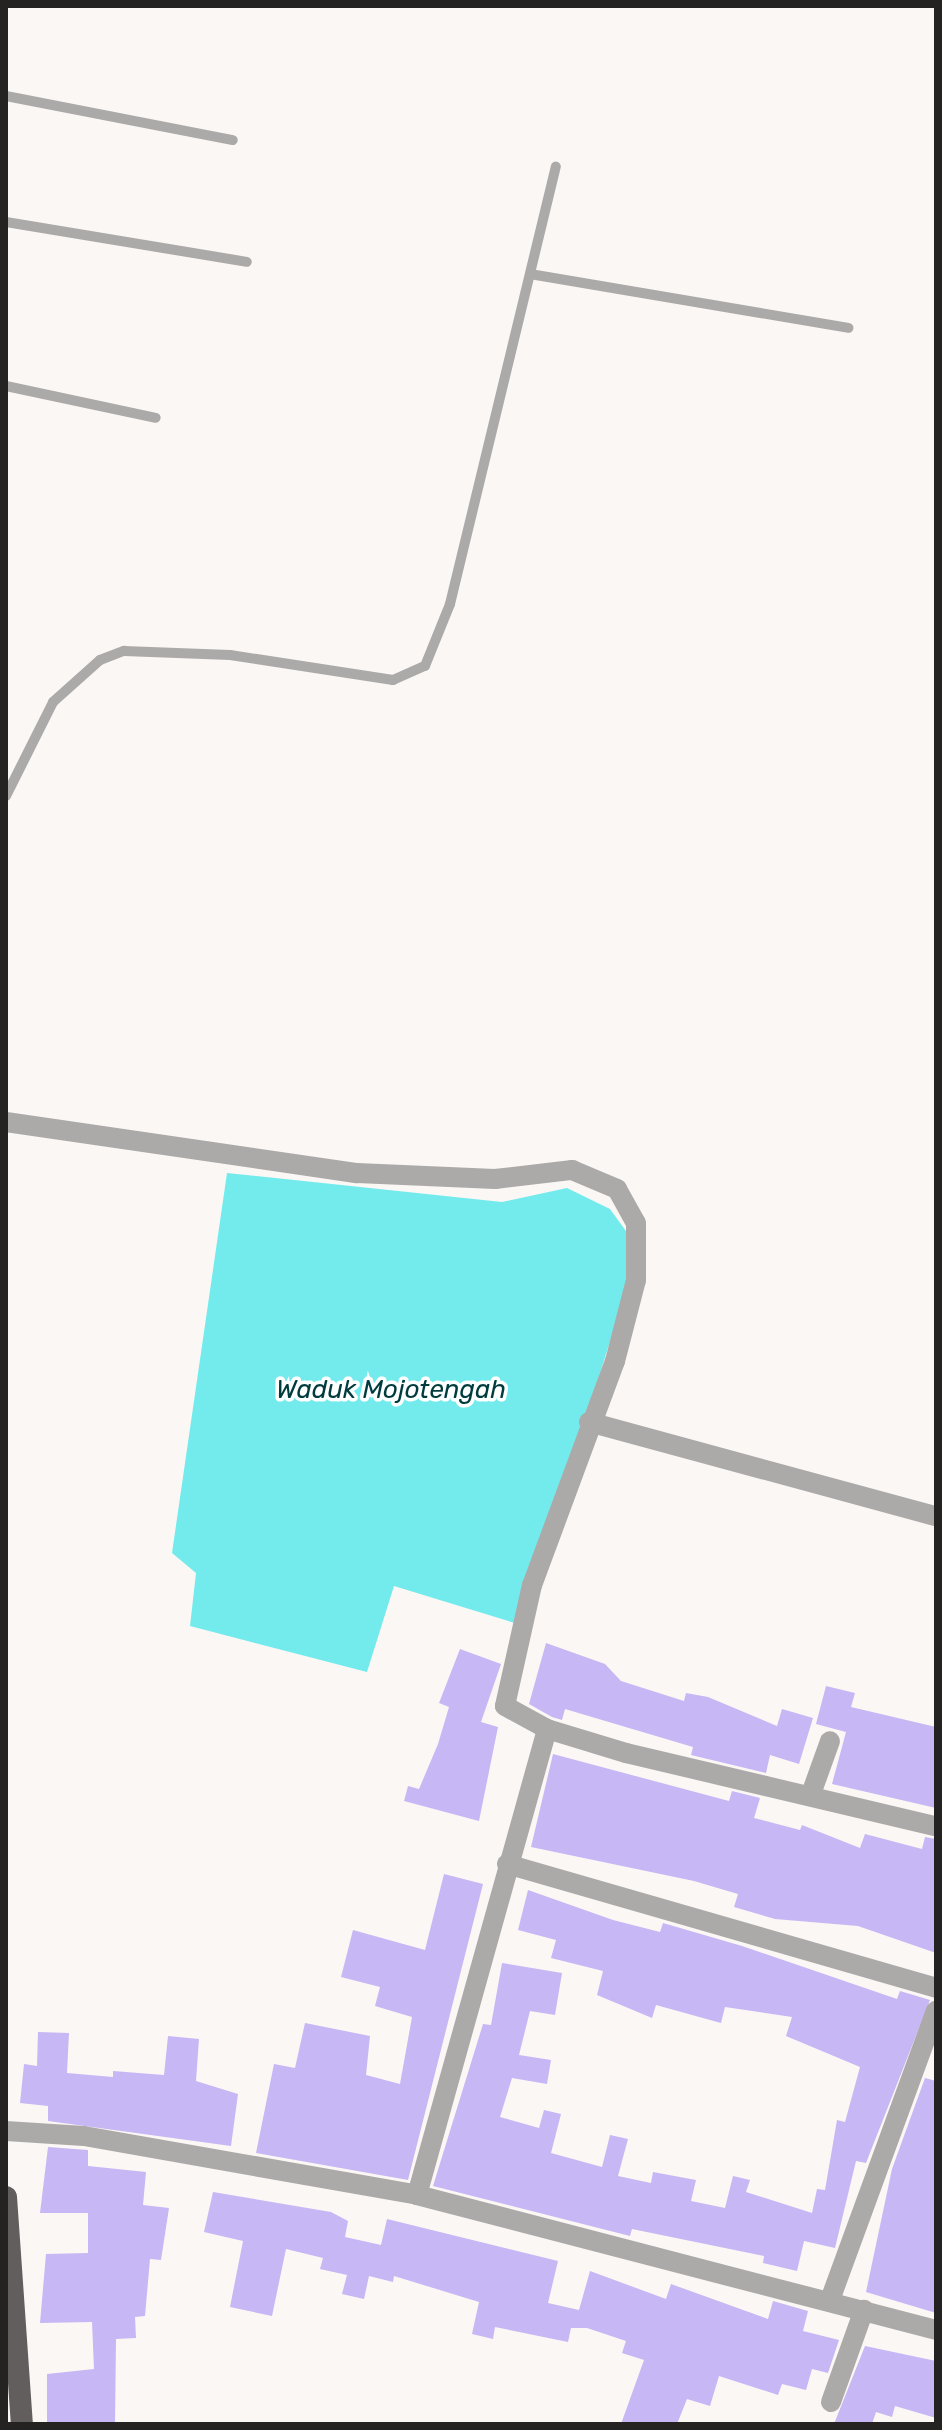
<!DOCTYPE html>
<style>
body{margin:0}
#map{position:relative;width:942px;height:2430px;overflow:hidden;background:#fbf7f5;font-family:Rubik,sans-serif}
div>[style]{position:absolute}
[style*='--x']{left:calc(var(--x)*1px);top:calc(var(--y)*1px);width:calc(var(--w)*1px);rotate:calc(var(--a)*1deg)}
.water>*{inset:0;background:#73ebed}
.building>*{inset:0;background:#c7b7f4}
.service>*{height:10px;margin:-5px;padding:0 5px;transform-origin:5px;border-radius:5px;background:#acaaa9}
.minor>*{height:20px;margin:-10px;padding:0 10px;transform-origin:10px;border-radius:10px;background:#acaaa9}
.trunk>*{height:22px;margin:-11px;padding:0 11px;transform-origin:11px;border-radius:11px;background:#625e5e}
span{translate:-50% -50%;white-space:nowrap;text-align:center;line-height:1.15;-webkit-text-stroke:7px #fff;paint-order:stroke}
.water-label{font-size:26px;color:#003c3d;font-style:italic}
.frame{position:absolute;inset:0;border:8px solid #242322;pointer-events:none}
</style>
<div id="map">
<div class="water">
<div style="clip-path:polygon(227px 1173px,502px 1202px,567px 1188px,610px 1209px,639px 1249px,521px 1625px,394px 1586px,367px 1672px,190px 1626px,196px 1573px,172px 1553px)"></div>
</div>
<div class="building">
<div style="clip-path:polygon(546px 1643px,605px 1664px,621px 1681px,684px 1701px,686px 1693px,708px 1697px,777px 1726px,782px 1709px,813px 1718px,799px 1764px,770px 1755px,766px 1773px,691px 1755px,693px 1747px,565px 1709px,562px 1720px,552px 1717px,529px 1704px)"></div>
<div style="clip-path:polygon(460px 1649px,501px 1664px,481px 1722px,498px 1727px,479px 1821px,404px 1801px,408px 1786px,419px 1789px,438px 1744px,449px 1707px,439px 1703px)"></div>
<div style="clip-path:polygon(826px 1686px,855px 1693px,851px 1707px,936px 1727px,936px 1808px,832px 1784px,846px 1732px,816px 1724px)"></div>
<div style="clip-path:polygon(553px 1754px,729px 1801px,732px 1791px,760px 1798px,754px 1818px,800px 1830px,802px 1825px,860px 1848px,865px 1834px,922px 1849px,925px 1837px,936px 1839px,936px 1953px,858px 1926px,775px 1919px,734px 1907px,738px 1894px,694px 1881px,531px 1847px)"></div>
<div style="clip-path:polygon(444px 1874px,483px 1884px,408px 2180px,256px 2153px,274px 2064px,295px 2068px,305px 2023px,370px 2036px,366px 2075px,400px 2084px,412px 2017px,375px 2006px,380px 1987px,341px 1977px,353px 1930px,425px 1950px)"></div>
<div style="clip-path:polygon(528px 1890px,613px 1920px,660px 1932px,663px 1923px,742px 1946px,897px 1999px,900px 1991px,930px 2000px,866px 2163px,856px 2161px,835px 2248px,804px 2241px,797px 2271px,763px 2263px,764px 2256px,632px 2229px,630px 2236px,433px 2186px,483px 2024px,491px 2025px,502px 1963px,562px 1973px,555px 2015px,530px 2011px,519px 2055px,551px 2060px,547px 2084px,512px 2078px,500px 2117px,539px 2128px,544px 2110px,561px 2114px,551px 2153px,602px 2167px,610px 2135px,628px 2139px,618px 2176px,651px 2183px,653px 2172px,696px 2180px,691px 2201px,725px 2208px,733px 2176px,750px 2180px,746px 2192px,812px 2213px,817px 2189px,825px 2190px,837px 2120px,845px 2122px,860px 2067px,786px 2036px,792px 2017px,725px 2007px,721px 2023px,656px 2005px,652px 2018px,597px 1995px,603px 1971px,551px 1958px,556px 1940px,518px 1930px)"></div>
<div style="clip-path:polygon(38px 2032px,69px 2033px,67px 2073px,113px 2077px,113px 2071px,164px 2075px,168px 2036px,199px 2039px,196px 2081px,238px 2094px,231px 2146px,48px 2121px,48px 2106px,20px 2103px,24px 2064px,37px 2066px)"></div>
<div style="clip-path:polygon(925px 2078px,936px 2081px,936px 2313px,866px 2292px,892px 2169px)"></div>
<div style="clip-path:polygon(48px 2147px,88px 2150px,88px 2166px,146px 2172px,143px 2205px,169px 2208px,161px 2260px,150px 2259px,145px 2316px,135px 2317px,136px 2338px,116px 2339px,115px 2423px,47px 2424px,47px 2374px,94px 2369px,92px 2322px,40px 2323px,46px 2254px,88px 2253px,88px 2213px,40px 2213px)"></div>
<div style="clip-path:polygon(213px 2192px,331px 2212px,348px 2221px,345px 2237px,381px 2245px,387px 2219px,558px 2261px,548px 2303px,579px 2310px,590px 2271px,666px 2299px,671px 2284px,768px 2319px,773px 2301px,808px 2311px,803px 2331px,839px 2340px,828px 2373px,812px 2369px,806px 2390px,782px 2384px,778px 2395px,719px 2376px,710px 2406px,687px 2399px,677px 2424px,621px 2424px,644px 2360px,622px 2353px,626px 2341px,587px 2328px,571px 2328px,568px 2342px,495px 2327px,493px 2339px,472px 2334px,479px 2302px,394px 2276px,393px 2282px,369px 2276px,364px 2299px,342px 2294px,347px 2275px,320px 2269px,323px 2258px,286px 2249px,272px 2316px,230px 2307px,243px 2241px,204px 2232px)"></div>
<div style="clip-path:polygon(865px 2346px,936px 2361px,936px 2418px,895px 2406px,892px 2417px,876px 2412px,872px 2424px,834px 2424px)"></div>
</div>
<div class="service">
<div style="--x:6;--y:96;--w:231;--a:11"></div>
<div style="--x:6;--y:222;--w:244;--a:9.4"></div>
<div style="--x:530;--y:274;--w:323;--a:9.6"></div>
<div style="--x:6;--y:386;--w:153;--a:12"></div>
<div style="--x:6;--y:796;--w:105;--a:-63.4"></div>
<div style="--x:53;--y:702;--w:63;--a:-41.8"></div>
<div style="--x:100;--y:660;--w:26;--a:-21"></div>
<div style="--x:124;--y:651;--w:106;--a:2.2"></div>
<div style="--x:230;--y:655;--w:165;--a:8.7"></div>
<div style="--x:393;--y:680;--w:35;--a:-24"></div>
<div style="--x:425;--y:666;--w:67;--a:-68"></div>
<div style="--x:450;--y:604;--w:450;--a:-76.4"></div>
</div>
<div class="minor">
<div style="--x:6;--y:1122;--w:355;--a:8.3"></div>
<div style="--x:357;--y:1173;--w:138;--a:2.5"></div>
<div style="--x:495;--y:1179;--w:78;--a:-6.7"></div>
<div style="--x:572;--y:1170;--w:49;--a:22.9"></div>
<div style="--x:617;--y:1189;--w:39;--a:61"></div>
<div style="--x:636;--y:1223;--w:57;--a:90"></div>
<div style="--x:636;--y:1280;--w:84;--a:104.5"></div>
<div style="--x:615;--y:1361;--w:239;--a:110.3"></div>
<div style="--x:532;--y:1585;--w:124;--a:102.6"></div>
<div style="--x:505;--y:1706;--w:48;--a:28.7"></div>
<div style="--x:547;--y:1729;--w:83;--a:16.9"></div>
<div style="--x:626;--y:1753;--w:318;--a:13.3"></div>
<div style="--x:589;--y:1422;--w:360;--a:15.2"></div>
<div style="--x:811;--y:1794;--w:56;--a:-70.3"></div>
<div style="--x:507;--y:1864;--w:447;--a:16.1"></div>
<div style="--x:6;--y:2131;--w:78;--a:3.7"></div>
<div style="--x:84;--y:2136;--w:338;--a:10"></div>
<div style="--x:417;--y:2195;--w:536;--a:14.58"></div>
<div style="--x:417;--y:2195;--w:484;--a:-74.4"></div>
<div style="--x:830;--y:2300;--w:308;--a:-69.9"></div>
<div style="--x:831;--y:2402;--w:98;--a:-70.3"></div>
</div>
<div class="trunk">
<div style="--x:6;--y:2197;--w:228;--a:86"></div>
</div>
<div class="water-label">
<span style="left:391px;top:1390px">Waduk Mojotengah</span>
</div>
<div class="frame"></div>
</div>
